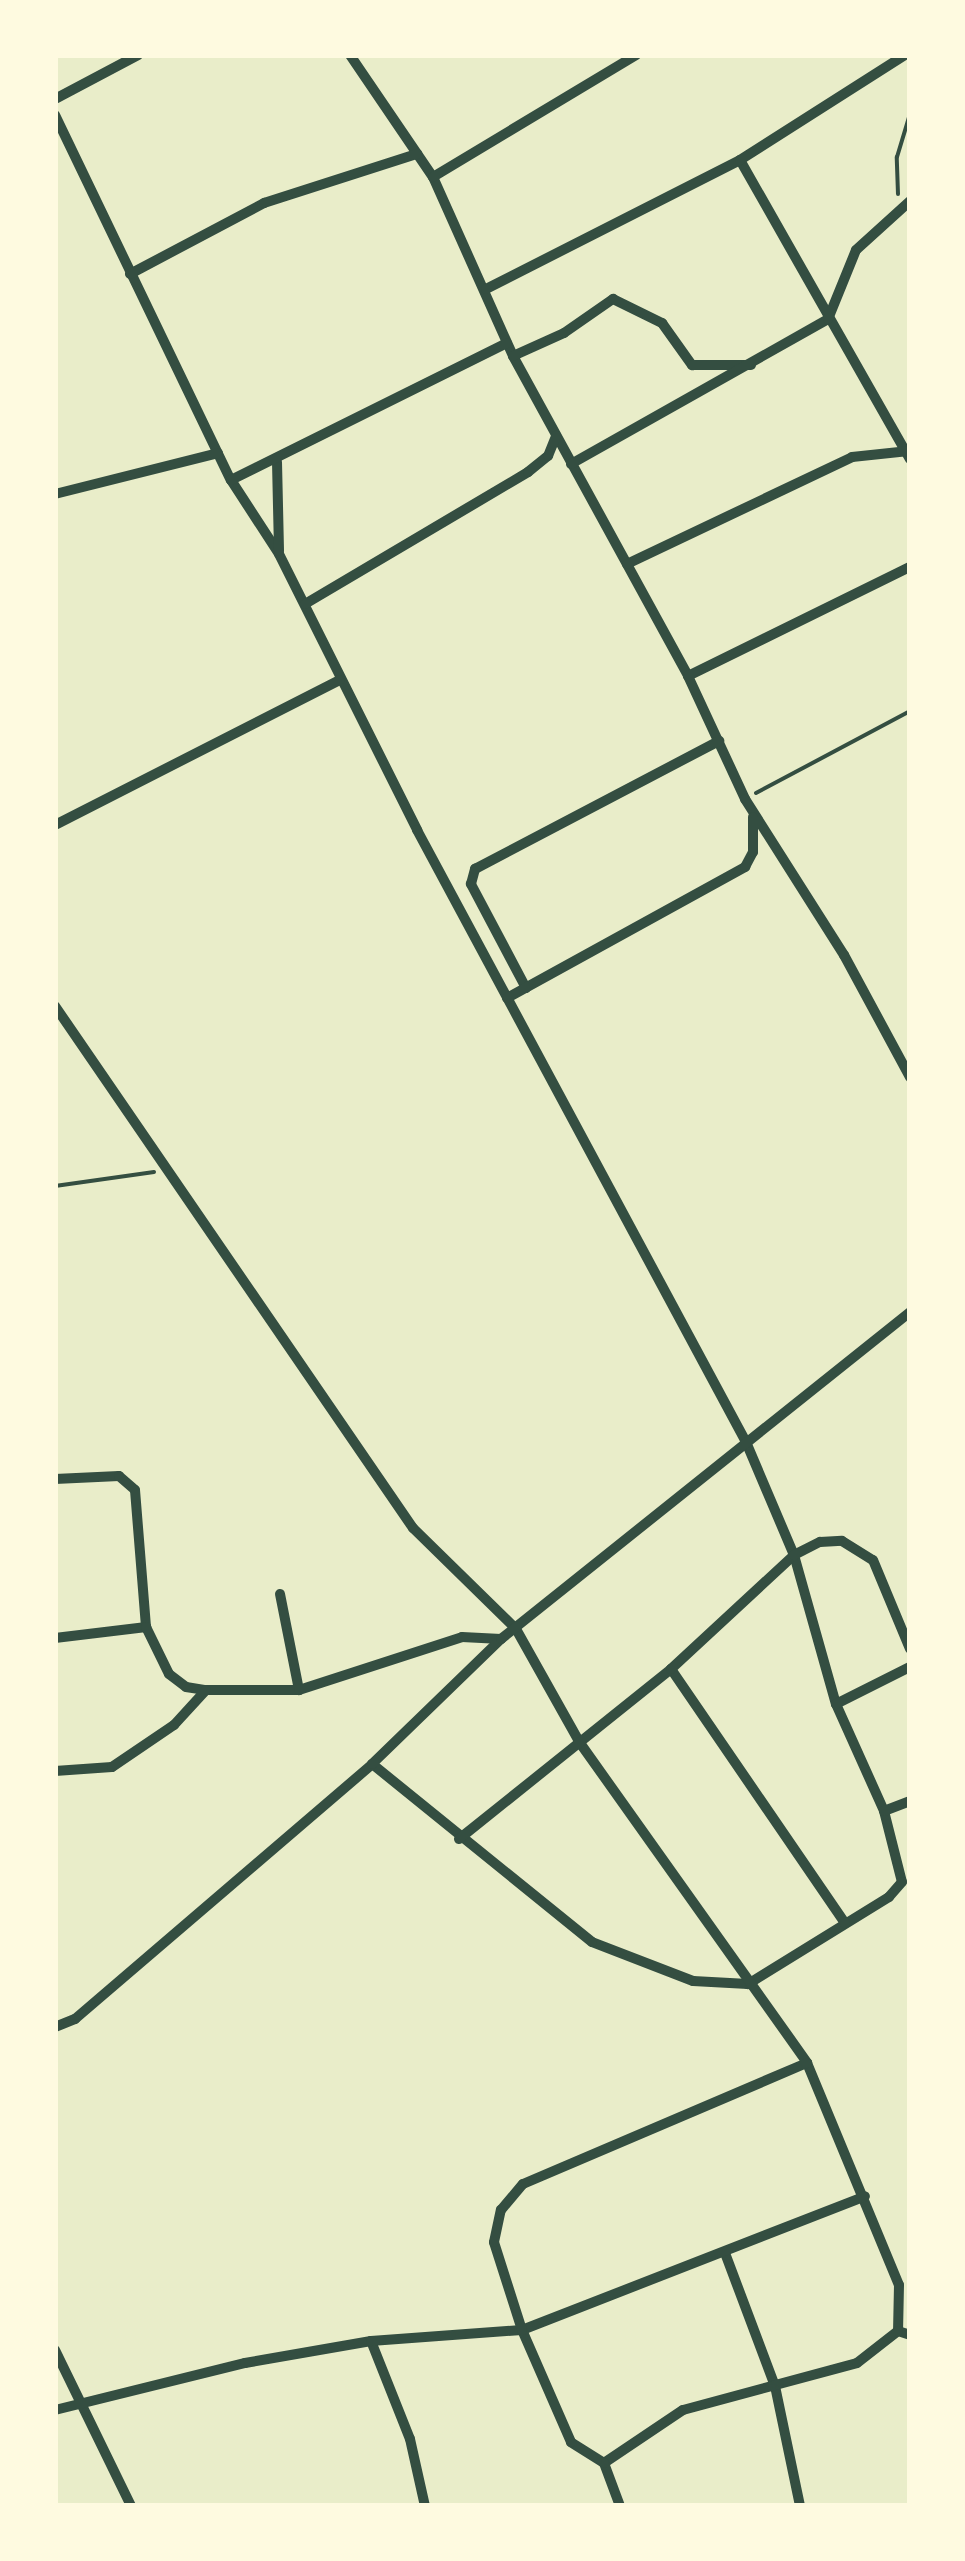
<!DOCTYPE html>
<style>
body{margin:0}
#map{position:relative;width:965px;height:2561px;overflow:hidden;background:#e9edc9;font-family:"Work Sans",sans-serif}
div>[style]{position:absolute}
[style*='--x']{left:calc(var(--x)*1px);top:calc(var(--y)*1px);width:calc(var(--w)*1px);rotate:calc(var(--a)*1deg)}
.path>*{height:4px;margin:-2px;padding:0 2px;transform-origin:2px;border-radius:2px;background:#344e41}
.minor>*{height:10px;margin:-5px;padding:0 5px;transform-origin:5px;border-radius:5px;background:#344e41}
span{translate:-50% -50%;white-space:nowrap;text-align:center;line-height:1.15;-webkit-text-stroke:10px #fefae0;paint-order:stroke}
.frame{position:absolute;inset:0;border:58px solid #fefae0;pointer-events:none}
</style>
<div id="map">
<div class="path">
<div style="--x:898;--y:194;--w:37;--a:-92"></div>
<div style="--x:897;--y:157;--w:45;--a:-73.2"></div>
<div style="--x:756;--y:793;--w:174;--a:-28"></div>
<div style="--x:55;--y:1186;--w:100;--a:-8"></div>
</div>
<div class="minor">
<div style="--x:350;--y:55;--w:148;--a:55.8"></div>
<div style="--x:433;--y:177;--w:196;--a:65.9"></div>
<div style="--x:513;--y:356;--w:365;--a:61.3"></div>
<div style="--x:688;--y:676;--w:136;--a:65.1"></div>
<div style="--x:745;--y:799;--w:185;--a:57.6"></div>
<div style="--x:844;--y:955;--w:139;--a:61.6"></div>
<div style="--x:55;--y:99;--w:94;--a:-27.9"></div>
<div style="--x:55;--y:115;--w:405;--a:64.3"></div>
<div style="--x:231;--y:480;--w:88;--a:57"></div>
<div style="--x:279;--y:554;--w:309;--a:63.4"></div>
<div style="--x:417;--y:830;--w:695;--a:61.74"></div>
<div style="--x:746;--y:1442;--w:123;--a:67"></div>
<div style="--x:794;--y:1555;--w:155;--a:74.3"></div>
<div style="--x:836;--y:1704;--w:117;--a:65.8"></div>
<div style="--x:884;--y:1811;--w:73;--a:75.8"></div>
<div style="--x:902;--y:1882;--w:20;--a:131"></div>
<div style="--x:889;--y:1897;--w:166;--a:148.3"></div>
<div style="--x:748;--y:1984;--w:55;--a:-176.9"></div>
<div style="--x:693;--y:1981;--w:108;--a:-158.9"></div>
<div style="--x:592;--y:1942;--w:283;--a:-141"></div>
<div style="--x:740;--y:160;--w:344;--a:60.4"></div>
<div style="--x:433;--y:177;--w:237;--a:-31"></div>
<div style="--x:130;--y:274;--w:152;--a:-27.9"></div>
<div style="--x:264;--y:203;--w:161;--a:-17.8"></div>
<div style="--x:486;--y:289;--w:285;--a:-26.9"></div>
<div style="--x:740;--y:160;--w:196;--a:-32.5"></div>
<div style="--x:513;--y:356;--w:56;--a:-24.3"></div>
<div style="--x:564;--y:333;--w:60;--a:-34.8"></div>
<div style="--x:613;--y:299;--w:55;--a:26.1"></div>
<div style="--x:662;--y:323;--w:52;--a:54.5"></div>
<div style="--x:692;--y:365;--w:59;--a:0"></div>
<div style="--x:277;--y:462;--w:89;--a:88.7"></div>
<div style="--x:571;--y:464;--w:295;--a:-29.4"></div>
<div style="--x:828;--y:319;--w:74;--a:-67.9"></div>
<div style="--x:856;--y:250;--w:73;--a:-42.2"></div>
<div style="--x:231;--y:480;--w:308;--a:-26.4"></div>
<div style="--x:55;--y:494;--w:168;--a:-14.1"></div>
<div style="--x:627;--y:564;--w:249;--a:-25.4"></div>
<div style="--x:852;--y:457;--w:57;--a:-6"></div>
<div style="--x:305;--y:604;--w:259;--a:-30.6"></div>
<div style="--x:528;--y:472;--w:26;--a:-39"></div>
<div style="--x:548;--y:456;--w:22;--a:-68"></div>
<div style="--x:688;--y:676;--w:247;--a:-26.2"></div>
<div style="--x:55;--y:825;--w:319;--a:-27"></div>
<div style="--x:526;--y:988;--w:118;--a:-117.9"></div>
<div style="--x:471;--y:884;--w:16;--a:-75"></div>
<div style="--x:475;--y:869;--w:276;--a:-27.7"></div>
<div style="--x:507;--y:998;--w:272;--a:-28.8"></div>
<div style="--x:745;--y:867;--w:17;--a:-62"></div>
<div style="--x:753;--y:852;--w:35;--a:-90"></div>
<div style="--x:55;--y:1006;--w:633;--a:55.56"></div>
<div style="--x:413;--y:1528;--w:144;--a:44.4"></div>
<div style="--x:516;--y:1629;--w:131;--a:60.7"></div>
<div style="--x:580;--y:1743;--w:392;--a:54.6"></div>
<div style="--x:807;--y:2063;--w:240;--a:67.5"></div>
<div style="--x:899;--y:2285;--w:46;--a:91.2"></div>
<div style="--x:898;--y:2331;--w:13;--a:18"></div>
<div style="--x:55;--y:1479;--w:64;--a:-2.7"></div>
<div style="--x:119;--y:1476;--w:21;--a:41"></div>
<div style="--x:135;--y:1490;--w:137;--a:85.4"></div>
<div style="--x:280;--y:1594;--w:98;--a:78.8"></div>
<div style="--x:55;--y:1638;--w:92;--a:-6.9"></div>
<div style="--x:146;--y:1627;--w:52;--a:63.9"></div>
<div style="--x:169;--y:1674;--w:21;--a:37"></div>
<div style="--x:186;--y:1687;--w:20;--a:9"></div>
<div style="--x:206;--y:1690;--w:93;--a:0"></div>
<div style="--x:299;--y:1690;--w:171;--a:-18"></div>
<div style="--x:462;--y:1637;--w:39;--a:3"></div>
<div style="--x:671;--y:1669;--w:308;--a:55.6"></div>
<div style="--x:836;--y:1704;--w:83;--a:-26.6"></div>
<div style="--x:55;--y:1771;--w:57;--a:-4"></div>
<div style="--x:112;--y:1767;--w:75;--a:-34.1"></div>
<div style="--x:174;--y:1725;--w:47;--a:-47.6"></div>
<div style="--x:884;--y:1811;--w:28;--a:-21"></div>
<div style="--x:459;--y:1839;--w:272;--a:-38.7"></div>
<div style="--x:671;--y:1669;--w:168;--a:-42.8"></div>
<div style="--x:794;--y:1555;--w:29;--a:-27"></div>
<div style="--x:820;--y:1542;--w:22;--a:-3"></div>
<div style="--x:842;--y:1541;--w:36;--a:32"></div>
<div style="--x:873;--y:1560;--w:96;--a:67.4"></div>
<div style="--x:55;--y:2027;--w:22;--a:-22"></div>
<div style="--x:75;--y:2019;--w:391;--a:-40.6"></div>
<div style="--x:372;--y:1764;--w:180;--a:-44.1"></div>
<div style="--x:501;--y:1639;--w:524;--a:-38.64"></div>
<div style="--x:725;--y:2253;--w:142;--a:69.4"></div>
<div style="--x:775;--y:2386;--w:123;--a:78.2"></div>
<div style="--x:371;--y:2341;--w:105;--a:68.3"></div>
<div style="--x:410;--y:2439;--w:69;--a:77.4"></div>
<div style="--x:55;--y:2350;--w:174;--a:64"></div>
<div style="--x:55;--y:2410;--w:196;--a:-13.9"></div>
<div style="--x:245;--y:2363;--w:128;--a:-9.9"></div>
<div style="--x:371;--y:2341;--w:151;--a:-4.2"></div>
<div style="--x:522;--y:2330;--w:368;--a:-21.3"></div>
<div style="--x:604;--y:2463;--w:95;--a:-33.9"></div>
<div style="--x:683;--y:2410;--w:180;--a:-15.1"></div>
<div style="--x:857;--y:2363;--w:52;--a:-38"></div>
<div style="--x:620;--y:2506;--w:46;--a:-110.4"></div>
<div style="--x:604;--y:2463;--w:39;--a:-148"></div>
<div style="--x:571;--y:2442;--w:122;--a:-113.6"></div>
<div style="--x:522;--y:2330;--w:92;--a:-107.7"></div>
<div style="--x:494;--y:2242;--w:33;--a:-78"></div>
<div style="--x:501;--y:2210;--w:34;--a:-50"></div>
<div style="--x:523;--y:2184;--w:309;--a:-23.1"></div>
</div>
<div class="frame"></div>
</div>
